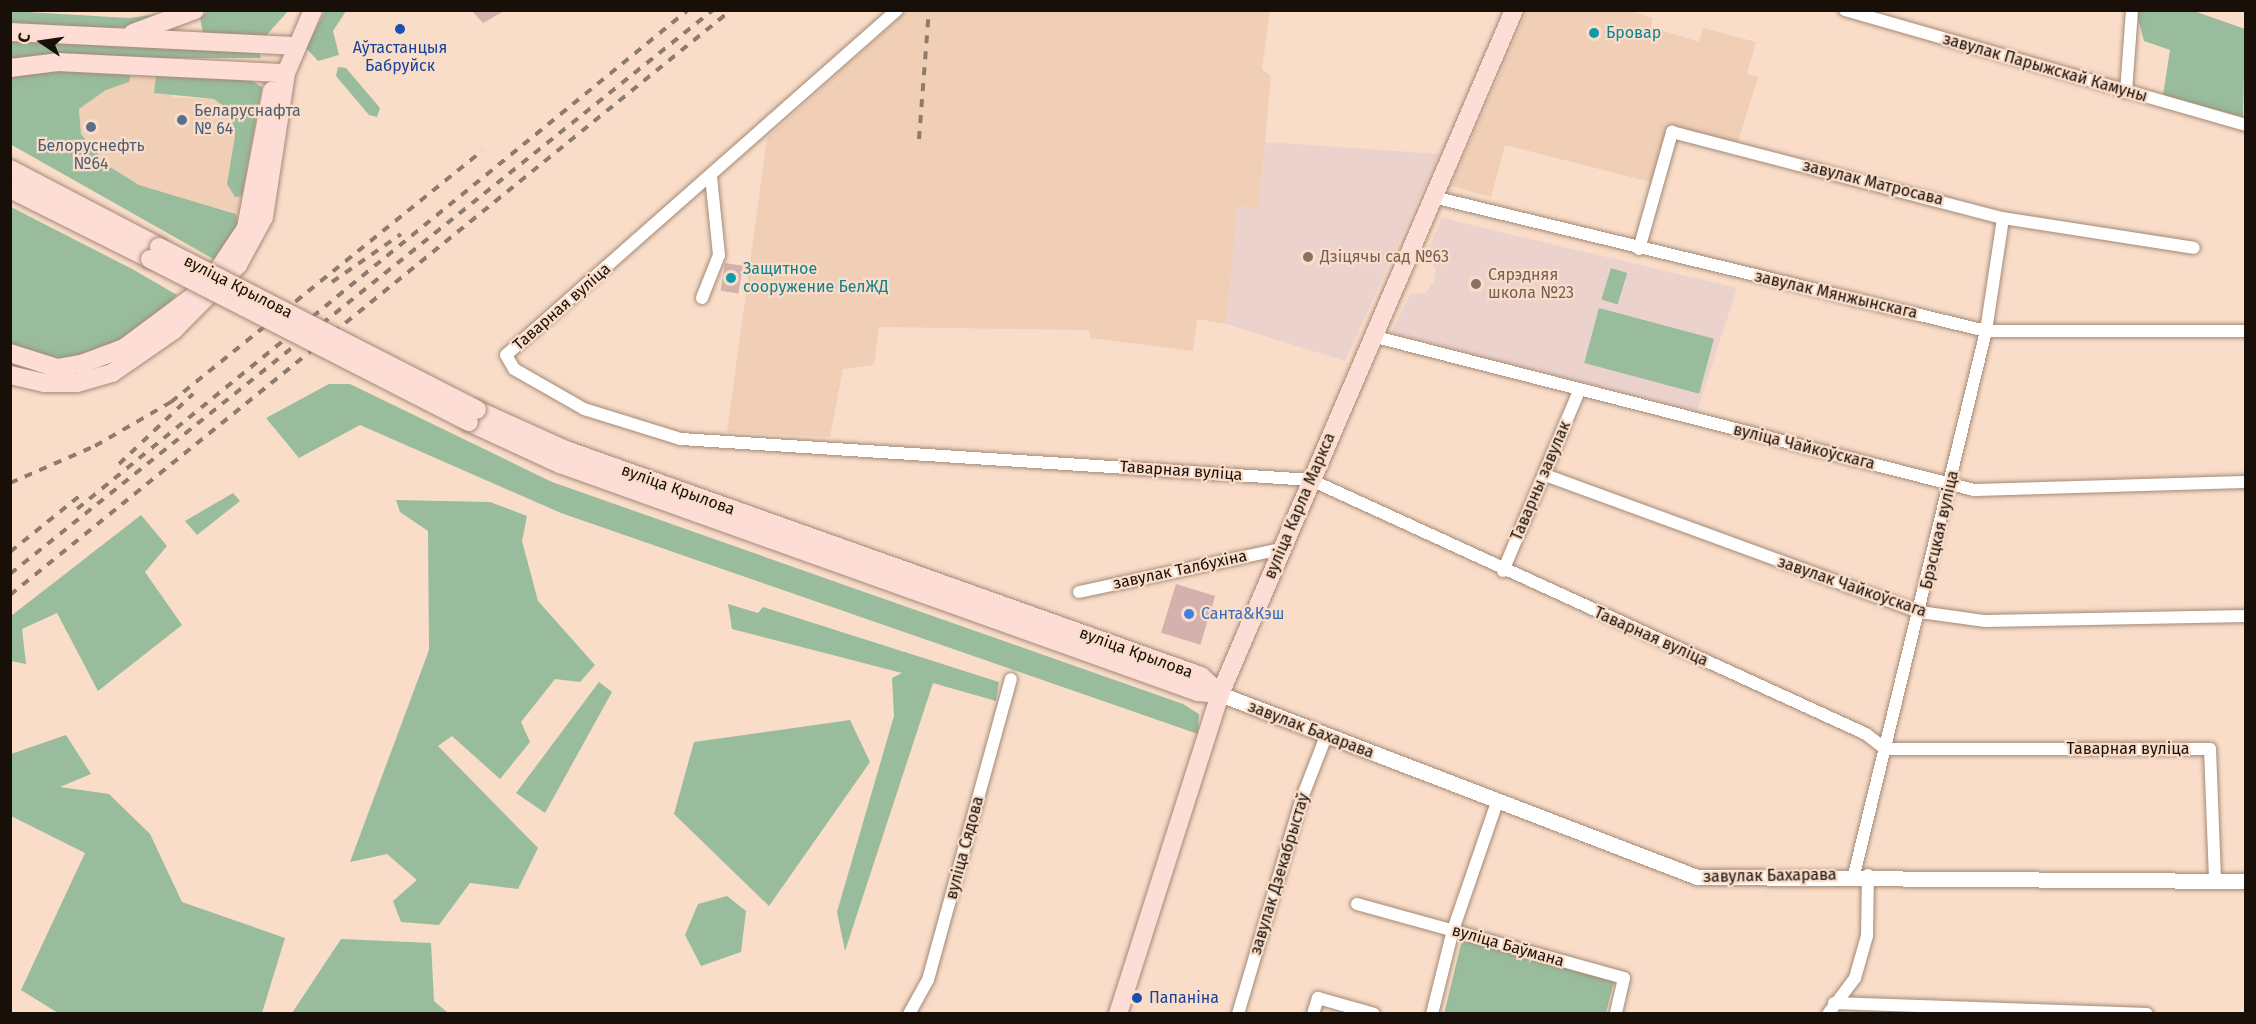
<!DOCTYPE html>
<meta charset="utf-8">
<style>
body{margin:0}
#map{position:relative;width:2256px;height:1024px;overflow:hidden;background:#f9ddc9;font-family:"Fira Sans",sans-serif}
div>[style]{position:absolute}
[style*='--x']{left:calc(var(--x)*1px);top:calc(var(--y)*1px);width:calc(var(--w)*1px);rotate:calc(var(--a)*1deg)}
.built>*{inset:0;background:#f1cfb6}
.education>*{inset:0;background:#ecd2cd}
.green>*{inset:0;background:#98bc9c;transform-origin:0 0}
.building>*{inset:0;background:#d4b1ad;transform-origin:0 0}
.roads{filter:drop-shadow(0 0 2px #a38976) drop-shadow(0 0 2px #a38976)}
.minor>*{height:12px;margin:-6px;padding:0 6px;transform-origin:6px;border-radius:6px;background:#fff}
.tertiary>*{height:15px;margin:-7.5px;padding:0 7.5px;transform-origin:7.5px;border-radius:7.5px;background:#fff}
.secondary>*{height:18px;margin:-9px;padding:0 9px;transform-origin:9px;border-radius:9px;background:#fdddd6}
.rail>*{height:4px;margin-top:-2px;transform-origin:0;background:repeating-linear-gradient(90deg,#8e7b6e 0 8px,transparent 0 16px)}
.bridges{filter:drop-shadow(0 0 2px #a38976) drop-shadow(0 0 2px #a38976)}
.secondary-bridge>*{height:18px;margin:-9px;padding:0 9px;transform-origin:9px;border-radius:9px;background:#fdddd6}
.dots>*{width:16px;height:16px;translate:-50% -50%;box-sizing:border-box;border:3px solid #f9ddc9;border-radius:50%}
span{translate:-50% -50%;white-space:nowrap;text-align:center;line-height:1.15;-webkit-text-stroke:4.5px #f9ddc9;paint-order:stroke}
.culture-label{font-size:16px;color:#0d838f}
.left{translate:0 -50%;text-align:left}
.transit-label{font-size:16px;color:#164399}
.street-label{font-size:16px;color:#180f08}
.service-label{font-size:16px;color:#4e5e75}
.education-label{font-size:16px;color:#785e54}
.shop-label{font-size:16px;color:#366cbe}
.frame{position:absolute;inset:0;border:12px solid #180f08;pointer-events:none}
.north{position:absolute;left:12px;top:12px;width:60px;height:60px;-webkit-text-stroke:4px #f9ddc9;paint-order:stroke;rotate:283deg;font-size:16px;font-weight:700;line-height:24px;text-align:center;color:#180f08}
.north::after{content:'';display:block;margin:auto;width:21px;height:27px;background:#180f08;clip-path:polygon(50% 0,100% 100%,50% 72%,0 100%)}
</style>
<div id="map">
<div class="built">
<div style="clip-path:polygon(907px 11px,1270px 11px,1262px 69px,1271px 76px,1259px 208px,1232px 275px,1226px 324px,1197px 319px,1193px 351px,1090px 338px,1089px 330px,879px 327px,874px 365px,843px 369px,830px 437px,727px 432px,767px 138px)"></div>
<div style="clip-path:polygon(1527px 11px,1631px 11px,1653px 18px,1651px 27px,1699px 42px,1703px 28px,1756px 42px,1747px 74px,1758px 77px,1737px 145px,1669px 127px,1654px 183px,1505px 145px,1491px 197px,1451px 186px)"></div>
<div style="clip-path:polygon(129px 73px,156px 76px,173px 97px,214px 99px,230px 111px,247px 189px,239px 220px,231px 212px,139px 185px,107px 165px,81px 134px,79px 109px,106px 90px,129px 82px)"></div>
</div>
<div class="education">
<div style="clip-path:polygon(1265px 142px,1439px 154px,1345px 361px,1226px 324px,1237px 206px,1259px 207px)"></div>
<div style="clip-path:polygon(1442px 218px,1737px 288px,1697px 411px,1391px 333px,1410px 294px,1425px 293px,1434px 282px,1436px 269px,1426px 255px)"></div>
</div>
<div class="green">
<div style="clip-path:polygon(10px 11px,129px 18px,180px 11px,142px 25px,91px 31px,11px 27px)"></div>
<div style="clip-path:polygon(208px 11px,288px 11px,264px 38px,203px 33px,200px 18px)"></div>
<div style="clip-path:polygon(325px 11px,346px 11px,333px 31px,339px 55px,318px 61px,306px 48px)"></div>
<div style="clip-path:polygon(2136px 11px,2194px 11px,2245px 29px,2243px 117px,2163px 95px,2170px 50px,2144px 41px)"></div>
<div style="clip-path:polygon(10px 40px,259px 53px,261px 58px,11px 58px)"></div>
<div style="clip-path:polygon(338px 67px,346px 68px,380px 108px,377px 117px,369px 115px,336px 76px)"></div>
<div style="clip-path:polygon(37px 70px,131px 75px,129px 82px,106px 90px,79px 109px,81px 134px,107px 165px,139px 185px,236px 214px,238px 226px,217px 261px,10px 144px,10px 78px)"></div>
<div style="clip-path:polygon(156px 76px,249px 79px,262px 87px,242px 196px,235px 197px,227px 184px,235px 136px,230px 111px,214px 99px,154px 93px)"></div>
<div style="clip-path:polygon(11px 207px,134px 270px,177px 295px,151px 321px,112px 347px,65px 359px,44px 358px,11px 345px)"></div>
<div style="left:1611px;top:268px;width:17px;height:33px;rotate:17deg"></div>
<div style="left:1599px;top:308px;width:119px;height:57px;rotate:15deg"></div>
<div style="clip-path:polygon(329px 384px,350px 384px,552px 482px,1183px 704px,1199px 714px,1198px 734px,561px 513px,360px 425px,299px 458px,266px 418px)"></div>
<div style="clip-path:polygon(233px 493px,240px 501px,197px 535px,185px 521px)"></div>
<div style="clip-path:polygon(396px 500px,490px 502px,527px 516px,522px 541px,538px 601px,595px 665px,580px 682px,555px 679px,521px 722px,530px 742px,500px 779px,452px 736px,438px 746px,538px 848px,518px 889px,470px 883px,439px 925px,401px 922px,393px 901px,417px 880px,387px 854px,350px 862px,429px 650px,428px 531px,400px 512px)"></div>
<div style="clip-path:polygon(141px 515px,167px 546px,145px 572px,182px 625px,98px 691px,57px 613px,22px 629px,26px 664px,11px 661px,11px 616px)"></div>
<div style="clip-path:polygon(728px 604px,758px 613px,763px 607px,999px 682px,996px 701px,933px 683px,845px 951px,837px 912px,894px 716px,892px 678px,902px 673px,732px 629px)"></div>
<div style="clip-path:polygon(599px 682px,612px 692px,545px 813px,516px 793px)"></div>
<div style="clip-path:polygon(850px 720px,870px 762px,769px 906px,674px 814px,694px 742px)"></div>
<div style="clip-path:polygon(66px 735px,91px 774px,60px 787px,109px 794px,150px 834px,182px 902px,285px 938px,262px 1013px,58px 1013px,21px 990px,85px 853px,11px 816px,11px 754px)"></div>
<div style="clip-path:polygon(727px 896px,746px 911px,741px 952px,701px 966px,685px 935px,698px 904px)"></div>
<div style="clip-path:polygon(341px 939px,431px 943px,434px 1001px,448px 1013px,292px 1013px)"></div>
<div style="clip-path:polygon(1462px 940px,1614px 981px,1606px 1013px,1444px 1014px)"></div>
</div>
<div class="building">
<div style="clip-path:polygon(471px 10px,506px 10px,483px 23px)"></div>
<div style="left:725px;top:263px;width:18px;height:28px;rotate:9deg"></div>
<div style="left:1176px;top:584px;width:41px;height:51px;rotate:17deg"></div>
</div>
<div class="roads">
<div class="minor">
<div style="--x:897;--y:10;--w:521;--a:138.58"></div>
<div style="--x:506;--y:355;--w:16;--a:60"></div>
<div style="--x:514;--y:369;--w:81;--a:29.7"></div>
<div style="--x:584;--y:409;--w:102;--a:17.2"></div>
<div style="--x:681;--y:439;--w:631;--a:3.72"></div>
<div style="--x:1311;--y:480;--w:610;--a:24.59"></div>
<div style="--x:1866;--y:734;--w:24;--a:38"></div>
<div style="--x:1885;--y:749;--w:325;--a:0"></div>
<div style="--x:2210;--y:749;--w:132;--a:87.8"></div>
<div style="--x:1845;--y:10;--w:417;--a:16"></div>
<div style="--x:2126;--y:92;--w:82;--a:-85.8"></div>
<div style="--x:1433;--y:197;--w:569;--a:13.62"></div>
<div style="--x:1986;--y:331;--w:260;--a:0"></div>
<div style="--x:1639;--y:249;--w:122;--a:-74.2"></div>
<div style="--x:1672;--y:132;--w:342;--a:14.6"></div>
<div style="--x:2003;--y:218;--w:193;--a:8.9"></div>
<div style="--x:702;--y:298;--w:46;--a:-68.4"></div>
<div style="--x:719;--y:255;--w:79;--a:-95.8"></div>
<div style="--x:1372;--y:336;--w:621;--a:14.35"></div>
<div style="--x:1974;--y:490;--w:272;--a:-1.7"></div>
<div style="--x:1545;--y:475;--w:399;--a:20.1"></div>
<div style="--x:1920;--y:612;--w:66;--a:7.9"></div>
<div style="--x:1985;--y:621;--w:261;--a:-1.1"></div>
<div style="--x:1503;--y:571;--w:195;--a:-67.1"></div>
<div style="--x:1079;--y:592;--w:207;--a:-12"></div>
<div style="--x:1854;--y:875;--w:560;--a:-76.36"></div>
<div style="--x:1986;--y:331;--w:114;--a:-81.4"></div>
<div style="--x:1357;--y:904;--w:277;--a:15.5"></div>
<div style="--x:1624;--y:978;--w:37;--a:103"></div>
<div style="--x:1834;--y:1003;--w:313;--a:2"></div>
<div style="--x:909;--y:1014;--w:39;--a:-61"></div>
<div style="--x:928;--y:980;--w:312;--a:-74.6"></div>
<div style="--x:1238;--y:1014;--w:225;--a:-73.5"></div>
<div style="--x:1302;--y:798;--w:66;--a:-68.8"></div>
<div style="--x:1313;--y:1014;--w:17;--a:-73"></div>
<div style="--x:1318;--y:998;--w:58;--a:15.9"></div>
<div style="--x:1432;--y:1014;--w:87;--a:-76"></div>
<div style="--x:1453;--y:930;--w:135;--a:-71"></div>
<div style="--x:1828;--y:1014;--w:45;--a:-53.1"></div>
<div style="--x:1855;--y:978;--w:44;--a:-74.1"></div>
<div style="--x:1867;--y:936;--w:61;--a:-89.1"></div>
</div>
<div class="tertiary">
<div style="--x:1220;--y:694;--w:511;--a:20.99"></div>
<div style="--x:1697;--y:877;--w:549;--a:0.42"></div>
</div>
<div class="secondary">
<div style="--x:10;--y:32;--w:284;--a:2.8"></div>
<div style="--x:133;--y:33;--w:66;--a:-20.4"></div>
<div style="--x:10;--y:68;--w:48;--a:-7.1"></div>
<div style="--x:58;--y:62;--w:228;--a:2.8"></div>
<div style="--x:10;--y:169;--w:168;--a:27.6"></div>
<div style="--x:10;--y:189;--w:157;--a:26.6"></div>
<div style="--x:218;--y:270;--w:50;--a:-56.3"></div>
<div style="--x:246;--y:228;--w:140;--a:-79.3"></div>
<div style="--x:10;--y:353;--w:49;--a:17.7"></div>
<div style="--x:57;--y:368;--w:27;--a:-10"></div>
<div style="--x:84;--y:363;--w:43;--a:-20.6"></div>
<div style="--x:124;--y:348;--w:89;--a:-36.7"></div>
<div style="--x:10;--y:375;--w:35;--a:13"></div>
<div style="--x:44;--y:383;--w:33;--a:0"></div>
<div style="--x:77;--y:383;--w:36;--a:-16"></div>
<div style="--x:112;--y:373;--w:75;--a:-34.7"></div>
<div style="--x:174;--y:330;--w:91;--a:-45.4"></div>
<div style="--x:238;--y:265;--w:55;--a:-61.6"></div>
<div style="--x:264;--y:217;--w:146;--a:-81.3"></div>
<div style="--x:286;--y:73;--w:69;--a:-66.8"></div>
<div style="--x:477;--y:410;--w:98;--a:24.2"></div>
<div style="--x:566;--y:450;--w:674;--a:19.59"></div>
<div style="--x:1201;--y:676;--w:26;--a:43"></div>
<div style="--x:469;--y:422;--w:100;--a:24.8"></div>
<div style="--x:560;--y:464;--w:678;--a:19.67"></div>
<div style="--x:1198;--y:692;--w:22;--a:5"></div>
<div style="--x:1118;--y:1014;--w:336;--a:-72.3"></div>
<div style="--x:1220;--y:694;--w:745;--a:-66.74"></div>
</div>
</div>
<div class="rail">
<div style="--x:919;--y:139;--w:129;--a:-85.6"></div>
<div style="--x:332;--y:282;--w:84;--a:-34.8"></div>
<div style="--x:119;--y:464;--w:102;--a:-43.4"></div>
<div style="--x:10;--y:483;--w:93;--a:-23.5"></div>
<div style="--x:95;--y:446;--w:88;--a:-30.1"></div>
<div style="--x:171;--y:402;--w:400;--a:-38.9"></div>
<div style="--x:77;--y:509;--w:789;--a:-39.24"></div>
<div style="--x:10;--y:552;--w:92;--a:-38.9"></div>
<div style="--x:10;--y:574;--w:901;--a:-38.74"></div>
<div style="--x:10;--y:595;--w:928;--a:-39.05"></div>
</div>
<div class="bridges">
<div class="secondary-bridge">
<div style="--x:159;--y:247;--w:357;--a:27.1"></div>
<div style="--x:150;--y:259;--w:358;--a:27.1"></div>
</div>
</div>
<div class="dots">
<div style="left:400px;top:29px;background:#1a4fb4"></div>
<div style="left:1594px;top:33px;background:#0f9aa8"></div>
<div style="left:182px;top:120px;background:#5c6f8a"></div>
<div style="left:91px;top:127px;background:#5c6f8a"></div>
<div style="left:1308px;top:257px;background:#8d6e63"></div>
<div style="left:731px;top:278px;background:#0f9aa8"></div>
<div style="left:1476px;top:284px;background:#8d6e63"></div>
<div style="left:1189px;top:614px;background:#3f7fe0"></div>
<div style="left:1137px;top:998px;background:#1a4fb4"></div>
</div>
<div class="culture-label">
<span class="left" style="left:1606px;top:33px">Бровар</span>
<span class="left" style="left:743px;top:278px">Защитное<br>сооружение БелЖД</span>
</div>
<div class="transit-label">
<span style="left:400px;top:57px">Аўтастанцыя<br>Бабруйск</span>
<span class="left" style="left:1149px;top:998px">Папаніна</span>
</div>
<div class="street-label">
<span style="left:2045px;top:68px;rotate:16deg">завулак Парыжскай Камуны</span>
<span style="left:1873px;top:183px;rotate:14deg">завулак Матросава</span>
<span style="left:238px;top:287px;rotate:27deg">вуліца Крылова</span>
<span style="left:1836px;top:295px;rotate:13deg">завулак Мянжынскага</span>
<span style="left:562px;top:307px;rotate:-41deg">Таварная вуліца</span>
<span style="left:1804px;top:447px;rotate:14deg">вуліца Чайкоўскага</span>
<span style="left:1181px;top:471px;rotate:4deg">Таварная вуліца</span>
<span style="left:1541px;top:481px;rotate:-67deg">Таварны завулак</span>
<span style="left:678px;top:490px;rotate:20deg">вуліца Крылова</span>
<span style="left:1300px;top:506px;rotate:-67deg">вуліца Карла Маркса</span>
<span style="left:1940px;top:530px;rotate:-77deg">Брэсцкая вуліца</span>
<span style="left:1180px;top:570px;rotate:-12deg">завулак Талбухіна</span>
<span style="left:1852px;top:587px;rotate:19deg">завулак Чайкоўскага</span>
<span style="left:1651px;top:637px;rotate:24deg">Таварная вуліца</span>
<span style="left:1136px;top:653px;rotate:20deg">вуліца Крылова</span>
<span style="left:1311px;top:730px;rotate:21deg">завулак Бахарава</span>
<span style="left:2128px;top:749px">Таварная вуліца</span>
<span style="left:965px;top:848px;rotate:-75deg">вуліца Сядова</span>
<span style="left:1280px;top:874px;rotate:-73deg">завулак Дзекабрыстаў</span>
<span style="left:1770px;top:876px;rotate:-1deg">завулак Бахарава</span>
<span style="left:1508px;top:946px;rotate:16deg">вуліца Баўмана</span>
</div>
<div class="service-label">
<span class="left" style="left:194px;top:120px">Беларуснафта<br>№ 64</span>
<span style="left:91px;top:155px">Белоруснефть<br>№64</span>
</div>
<div class="education-label">
<span class="left" style="left:1320px;top:257px">Дзіцячы сад №63</span>
<span class="left" style="left:1488px;top:284px">Сярэдняя<br>школа №23</span>
</div>
<div class="shop-label">
<span class="left" style="left:1201px;top:614px">Санта&amp;Кэш</span>
</div>
<div class="frame"></div>
<div class="north">С</div>
</div>
